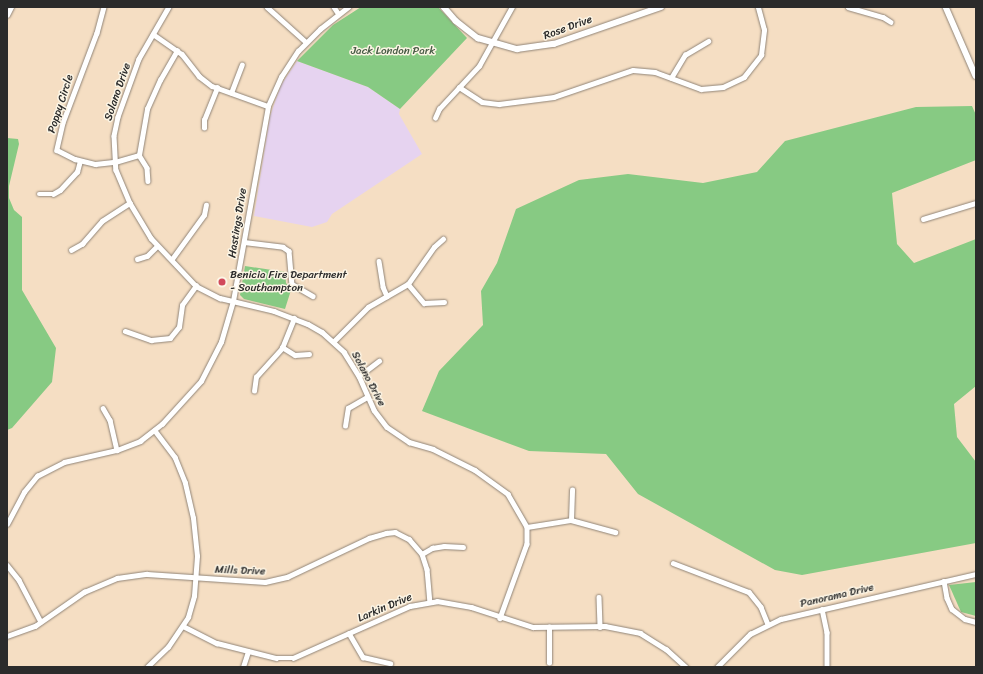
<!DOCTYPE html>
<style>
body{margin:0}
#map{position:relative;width:983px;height:674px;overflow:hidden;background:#f5dec3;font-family:Sriracha,sans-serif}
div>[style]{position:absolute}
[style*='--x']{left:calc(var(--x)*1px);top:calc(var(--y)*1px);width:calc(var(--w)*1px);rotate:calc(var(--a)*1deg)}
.built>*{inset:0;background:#e6d3f0}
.green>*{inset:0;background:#87ca83}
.roads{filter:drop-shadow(0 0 1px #908477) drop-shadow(0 0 1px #908477)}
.minor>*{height:4.5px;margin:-2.25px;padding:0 2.25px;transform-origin:2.25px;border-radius:2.25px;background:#fff}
.major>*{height:5.5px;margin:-2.75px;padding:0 2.75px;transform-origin:2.75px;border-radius:2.75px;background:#fff}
.dots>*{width:11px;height:11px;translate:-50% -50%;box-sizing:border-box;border:2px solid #fcf5e5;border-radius:50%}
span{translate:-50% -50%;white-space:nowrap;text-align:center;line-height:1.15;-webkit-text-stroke:3px #fcf5e5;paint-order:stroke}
.street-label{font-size:11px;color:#2b2b2b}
.park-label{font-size:11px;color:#475b45}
.poi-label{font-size:11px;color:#2b2b2b}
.left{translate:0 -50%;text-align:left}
.frame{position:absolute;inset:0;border:8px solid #2b2b2b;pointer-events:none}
</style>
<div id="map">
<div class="built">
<div style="clip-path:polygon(297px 61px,368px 87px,400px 109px,399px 114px,422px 154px,332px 214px,327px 222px,312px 227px,254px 216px,270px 116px,281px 85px)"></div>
</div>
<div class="green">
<div style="clip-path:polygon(361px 7px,438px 7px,467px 38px,400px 109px,368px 87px,297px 61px,333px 25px)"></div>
<div style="clip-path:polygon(972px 106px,976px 115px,976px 160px,892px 193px,897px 244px,914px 263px,976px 239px,976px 386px,954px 404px,957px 437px,976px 462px,976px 543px,802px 575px,775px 570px,638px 494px,606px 454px,529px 451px,422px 411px,439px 371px,483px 325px,481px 291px,497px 263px,516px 209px,579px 180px,628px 174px,703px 183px,757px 172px,785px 141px,916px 107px)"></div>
<div style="clip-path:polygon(7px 138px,18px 139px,19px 144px,9px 186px,9px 198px,14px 210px,22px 217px,22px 290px,56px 348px,52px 382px,12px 428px,7px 430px)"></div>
<div style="clip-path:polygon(245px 266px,285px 272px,286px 283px,291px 290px,285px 309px,244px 299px,240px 295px)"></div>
<div style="clip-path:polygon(976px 582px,976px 616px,961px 612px,949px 585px)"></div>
</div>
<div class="roads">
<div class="minor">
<div style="--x:104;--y:7;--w:27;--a:105"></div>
<div style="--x:97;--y:33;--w:96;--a:110.7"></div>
<div style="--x:63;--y:123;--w:28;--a:103"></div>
<div style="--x:57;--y:150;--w:20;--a:27"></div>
<div style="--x:75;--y:159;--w:21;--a:14"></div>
<div style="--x:95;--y:164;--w:20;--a:-6"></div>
<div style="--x:115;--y:162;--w:25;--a:-16"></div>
<div style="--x:139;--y:155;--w:47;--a:-80.1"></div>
<div style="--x:147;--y:109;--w:32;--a:-66"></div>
<div style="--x:160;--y:80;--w:34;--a:-60"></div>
<div style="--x:169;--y:7;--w:60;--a:120"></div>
<div style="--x:139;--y:59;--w:62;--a:109.9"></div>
<div style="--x:118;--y:117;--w:19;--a:102"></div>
<div style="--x:114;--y:136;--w:34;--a:87"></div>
<div style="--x:116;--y:170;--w:36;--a:67"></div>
<div style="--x:130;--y:203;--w:41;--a:59"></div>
<div style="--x:151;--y:238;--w:66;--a:46.8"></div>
<div style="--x:196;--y:286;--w:27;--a:27"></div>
<div style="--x:220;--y:298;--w:56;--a:13.5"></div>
<div style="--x:274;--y:311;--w:36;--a:21"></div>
<div style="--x:308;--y:324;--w:16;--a:30"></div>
<div style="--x:322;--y:332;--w:30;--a:42"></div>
<div style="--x:344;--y:352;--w:28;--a:58"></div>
<div style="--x:359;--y:376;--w:37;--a:66"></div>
<div style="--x:374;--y:410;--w:21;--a:53"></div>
<div style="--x:387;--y:427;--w:27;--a:34"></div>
<div style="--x:409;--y:442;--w:25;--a:16"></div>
<div style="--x:433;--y:449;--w:47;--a:26.6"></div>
<div style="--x:475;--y:470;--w:41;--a:36"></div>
<div style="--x:508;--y:494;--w:38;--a:60"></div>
<div style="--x:527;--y:527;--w:17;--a:90"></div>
<div style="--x:527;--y:544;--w:79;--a:110"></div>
<div style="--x:267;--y:7;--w:52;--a:41.9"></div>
<div style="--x:334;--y:7;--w:7;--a:56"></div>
<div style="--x:848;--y:7;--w:36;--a:16"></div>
<div style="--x:883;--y:17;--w:9;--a:32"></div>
<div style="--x:7;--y:15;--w:9;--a:-63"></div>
<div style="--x:153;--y:34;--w:35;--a:35"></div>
<div style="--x:182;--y:54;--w:28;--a:52"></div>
<div style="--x:199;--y:76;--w:16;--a:38"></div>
<div style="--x:212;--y:86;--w:59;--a:19.7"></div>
<div style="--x:671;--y:78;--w:27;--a:-59"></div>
<div style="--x:685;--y:55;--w:27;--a:-31"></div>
<div style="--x:459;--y:87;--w:27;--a:33"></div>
<div style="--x:482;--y:102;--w:17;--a:7"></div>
<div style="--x:499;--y:104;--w:55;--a:-7.3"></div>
<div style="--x:554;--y:97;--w:83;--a:-18.9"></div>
<div style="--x:633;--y:70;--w:22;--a:5"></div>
<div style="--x:655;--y:72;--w:49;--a:20.3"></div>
<div style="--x:701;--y:89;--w:22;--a:-5"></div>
<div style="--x:723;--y:87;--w:23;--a:-25"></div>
<div style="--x:744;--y:77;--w:28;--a:-52"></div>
<div style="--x:761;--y:55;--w:25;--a:-83"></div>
<div style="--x:764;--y:30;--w:24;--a:-105"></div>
<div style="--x:231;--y:93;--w:30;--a:-69"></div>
<div style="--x:435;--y:118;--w:10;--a:-66"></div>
<div style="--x:439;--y:109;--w:59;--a:-47.1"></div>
<div style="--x:479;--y:66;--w:68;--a:-60.8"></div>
<div style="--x:204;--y:128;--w:8;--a:-90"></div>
<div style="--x:204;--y:120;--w:35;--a:-68"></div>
<div style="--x:139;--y:155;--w:15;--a:58"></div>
<div style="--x:147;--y:168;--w:13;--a:86"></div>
<div style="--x:39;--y:194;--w:14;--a:0"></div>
<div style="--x:53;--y:194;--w:8;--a:-30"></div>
<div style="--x:60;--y:190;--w:25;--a:-47"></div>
<div style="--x:77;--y:172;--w:11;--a:-75"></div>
<div style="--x:923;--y:219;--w:55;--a:-16.8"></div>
<div style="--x:244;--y:242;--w:39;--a:7"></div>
<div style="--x:283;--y:247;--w:7;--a:34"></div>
<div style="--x:289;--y:251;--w:33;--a:85"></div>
<div style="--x:292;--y:284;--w:24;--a:30"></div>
<div style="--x:71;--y:250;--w:13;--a:-29"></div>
<div style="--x:82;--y:244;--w:30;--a:-49"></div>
<div style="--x:102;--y:221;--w:33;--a:-33"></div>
<div style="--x:137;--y:259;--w:10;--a:-17"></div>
<div style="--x:147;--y:256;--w:14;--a:-45"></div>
<div style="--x:172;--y:259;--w:54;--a:-54"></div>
<div style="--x:204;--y:215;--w:10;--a:-79"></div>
<div style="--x:379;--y:261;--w:26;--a:81"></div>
<div style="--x:383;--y:287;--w:10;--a:66"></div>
<div style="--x:408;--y:284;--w:25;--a:50"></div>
<div style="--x:424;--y:303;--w:20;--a:-3"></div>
<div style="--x:125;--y:331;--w:28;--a:19"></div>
<div style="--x:151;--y:340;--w:19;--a:-6"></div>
<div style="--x:170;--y:338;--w:14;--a:-51"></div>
<div style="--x:179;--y:327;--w:22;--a:-82"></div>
<div style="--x:182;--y:305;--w:24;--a:-54"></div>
<div style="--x:333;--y:342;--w:49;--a:-45"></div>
<div style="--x:368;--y:307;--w:46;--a:-29.9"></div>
<div style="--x:408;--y:284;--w:45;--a:-54.9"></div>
<div style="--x:434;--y:247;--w:12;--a:-42"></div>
<div style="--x:282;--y:347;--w:15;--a:32"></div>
<div style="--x:295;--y:355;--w:14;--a:-4"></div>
<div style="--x:359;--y:376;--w:25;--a:-37"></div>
<div style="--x:254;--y:391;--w:14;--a:-82"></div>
<div style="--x:256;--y:377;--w:39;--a:-48"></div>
<div style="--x:282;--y:348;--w:32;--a:-68"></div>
<div style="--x:103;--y:408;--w:14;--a:60"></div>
<div style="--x:110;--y:420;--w:31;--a:77"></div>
<div style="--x:345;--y:426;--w:18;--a:-81"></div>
<div style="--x:348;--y:408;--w:22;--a:-30"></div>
<div style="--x:571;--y:520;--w:30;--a:-88"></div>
<div style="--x:7;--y:524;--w:36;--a:-62"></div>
<div style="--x:24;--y:492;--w:21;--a:-51"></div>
<div style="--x:37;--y:476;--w:30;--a:-27"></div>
<div style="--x:64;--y:462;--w:54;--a:-12.8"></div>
<div style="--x:117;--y:450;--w:25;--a:-21"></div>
<div style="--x:140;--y:441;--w:28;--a:-38"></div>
<div style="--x:162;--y:424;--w:58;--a:-47.8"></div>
<div style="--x:201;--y:381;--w:44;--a:-62.9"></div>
<div style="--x:221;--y:342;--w:43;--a:-73.7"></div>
<div style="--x:233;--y:301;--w:198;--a:-79.8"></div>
<div style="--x:268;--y:106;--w:32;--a:-66"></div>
<div style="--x:281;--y:77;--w:31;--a:-57"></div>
<div style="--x:298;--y:51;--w:31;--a:-45"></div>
<div style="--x:320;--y:29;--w:36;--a:-38"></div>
<div style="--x:527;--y:527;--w:45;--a:-9"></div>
<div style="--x:571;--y:520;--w:46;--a:15.3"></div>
<div style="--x:422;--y:554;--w:12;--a:-31"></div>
<div style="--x:432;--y:548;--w:12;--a:-9"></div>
<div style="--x:444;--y:546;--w:19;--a:3"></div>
<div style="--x:673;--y:563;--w:81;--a:20.9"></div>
<div style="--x:749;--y:592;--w:19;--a:51"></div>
<div style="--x:761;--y:607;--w:18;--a:68"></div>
<div style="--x:7;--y:565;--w:19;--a:51"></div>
<div style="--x:19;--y:580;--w:47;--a:62.4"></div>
<div style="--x:944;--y:581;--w:17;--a:80"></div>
<div style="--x:947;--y:598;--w:12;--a:66"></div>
<div style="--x:952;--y:609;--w:16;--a:38"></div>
<div style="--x:965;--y:619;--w:11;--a:15"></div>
<div style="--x:599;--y:597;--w:30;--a:88"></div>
<div style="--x:822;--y:609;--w:24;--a:78"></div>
<div style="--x:827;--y:632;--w:35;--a:90"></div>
<div style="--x:183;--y:626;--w:38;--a:27"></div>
<div style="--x:217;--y:643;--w:61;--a:14.3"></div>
<div style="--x:276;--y:658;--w:17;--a:0"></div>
<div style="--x:293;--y:658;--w:128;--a:-24"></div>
<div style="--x:410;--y:606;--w:27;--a:-10"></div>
<div style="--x:437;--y:601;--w:35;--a:10"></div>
<div style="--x:471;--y:607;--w:65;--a:17.9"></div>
<div style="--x:533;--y:627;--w:72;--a:-0.8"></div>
<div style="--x:605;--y:626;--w:36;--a:11"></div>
<div style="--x:640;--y:633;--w:31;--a:32"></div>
<div style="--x:666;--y:649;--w:27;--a:42"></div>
<div style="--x:349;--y:633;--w:28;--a:60"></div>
<div style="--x:363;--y:657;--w:28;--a:13"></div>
<div style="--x:7;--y:636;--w:30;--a:-20"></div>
<div style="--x:35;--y:626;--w:60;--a:-34.8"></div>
<div style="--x:84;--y:592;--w:36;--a:-23"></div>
<div style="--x:117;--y:578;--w:30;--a:-8"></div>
<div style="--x:147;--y:574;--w:118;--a:3.9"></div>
<div style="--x:265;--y:582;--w:23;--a:-13"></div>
<div style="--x:287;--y:577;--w:91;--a:-25.4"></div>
<div style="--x:369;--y:538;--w:18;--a:-16"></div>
<div style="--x:386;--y:533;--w:9;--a:-6"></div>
<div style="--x:395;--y:532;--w:16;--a:27"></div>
<div style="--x:409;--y:539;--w:20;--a:49"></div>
<div style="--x:422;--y:554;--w:16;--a:72"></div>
<div style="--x:427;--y:569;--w:32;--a:85"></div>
<div style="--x:549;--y:663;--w:36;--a:-90"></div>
<div style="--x:147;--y:667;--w:29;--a:-44"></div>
<div style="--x:168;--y:647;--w:36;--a:-56"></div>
<div style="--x:188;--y:617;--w:22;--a:-74"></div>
<div style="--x:194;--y:596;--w:40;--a:-85.7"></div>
<div style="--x:197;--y:556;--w:38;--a:-96"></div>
<div style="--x:193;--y:518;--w:36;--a:-103"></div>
<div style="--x:185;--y:483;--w:27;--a:-112"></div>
<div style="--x:175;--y:458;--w:34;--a:-127"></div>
<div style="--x:243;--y:667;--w:16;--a:-72"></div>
<div style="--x:717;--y:667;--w:47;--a:-45"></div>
<div style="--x:750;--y:634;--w:34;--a:-26"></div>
<div style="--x:781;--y:619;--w:200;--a:-13"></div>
</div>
<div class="major">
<div style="--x:444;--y:7;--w:18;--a:49"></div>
<div style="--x:456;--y:21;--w:28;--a:38"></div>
<div style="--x:478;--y:38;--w:41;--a:15.8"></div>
<div style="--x:517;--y:49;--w:37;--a:-8"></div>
<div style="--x:554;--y:44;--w:113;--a:-19.1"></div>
<div style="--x:946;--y:7;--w:75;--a:66.5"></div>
</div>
</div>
<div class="dots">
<div style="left:222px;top:282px;background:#d1495b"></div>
</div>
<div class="street-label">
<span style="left:568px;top:28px;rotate:-20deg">Rose Drive</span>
<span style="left:118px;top:92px;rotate:-71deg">Solano Drive</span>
<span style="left:61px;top:104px;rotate:-72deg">Poppy Circle</span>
<span style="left:238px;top:223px;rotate:-81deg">Hastings Drive</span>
<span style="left:368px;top:379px;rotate:62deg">Solano Drive</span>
<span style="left:240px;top:571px;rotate:2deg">Mills Drive</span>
<span style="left:837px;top:596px;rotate:-13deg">Panorama Drive</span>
<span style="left:385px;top:608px;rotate:-23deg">Larkin Drive</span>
</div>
<div class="park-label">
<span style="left:393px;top:51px">Jack London Park</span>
</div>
<div class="poi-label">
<span class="left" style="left:230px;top:282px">Benicia Fire Department<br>- Southampton</span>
</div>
<div class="frame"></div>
</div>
